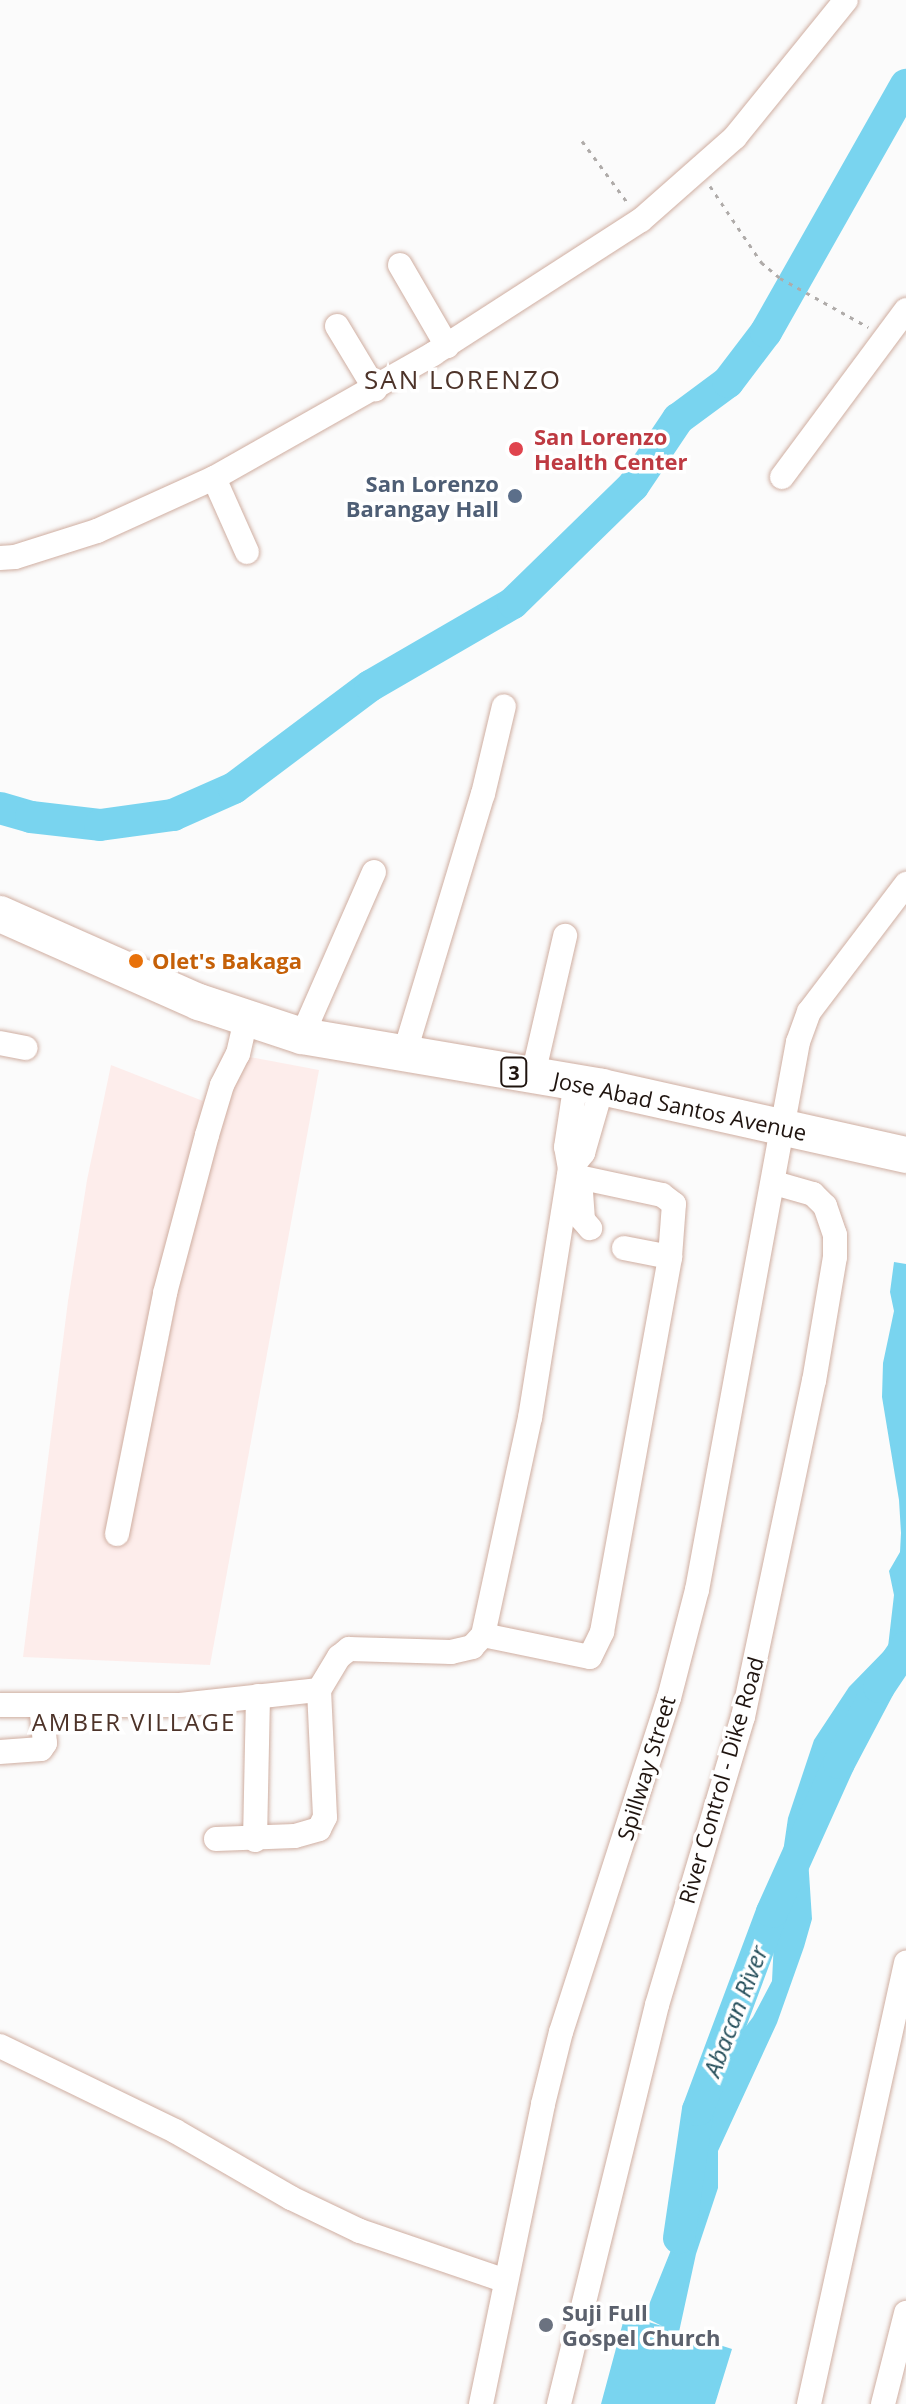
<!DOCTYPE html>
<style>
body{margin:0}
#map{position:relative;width:906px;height:2404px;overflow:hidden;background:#fbfbfb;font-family:"Open Sans",sans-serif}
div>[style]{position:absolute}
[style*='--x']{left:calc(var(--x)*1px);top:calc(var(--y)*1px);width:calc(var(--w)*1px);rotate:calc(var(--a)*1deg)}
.industrial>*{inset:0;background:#fdedeb}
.water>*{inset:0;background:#79d4ef}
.river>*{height:32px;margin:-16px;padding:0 16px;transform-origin:16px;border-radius:16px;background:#79d4ef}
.path>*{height:3px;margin-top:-1.5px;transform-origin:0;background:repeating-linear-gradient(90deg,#afaba9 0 4px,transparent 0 10px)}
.roads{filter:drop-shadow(0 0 2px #cfaea1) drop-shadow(0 0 2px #cfaea1)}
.minor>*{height:24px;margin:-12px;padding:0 12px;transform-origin:12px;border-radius:12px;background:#fff}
.highway>*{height:36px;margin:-18px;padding:0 18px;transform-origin:18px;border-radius:18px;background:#fff}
.dots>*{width:22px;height:22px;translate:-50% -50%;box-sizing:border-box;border:4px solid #fff;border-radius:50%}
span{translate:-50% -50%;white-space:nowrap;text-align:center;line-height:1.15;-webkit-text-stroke:7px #fff;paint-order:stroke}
.shield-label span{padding:2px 6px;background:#fff;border:2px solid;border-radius:6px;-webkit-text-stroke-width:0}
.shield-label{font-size:20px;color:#1f140f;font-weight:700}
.health-label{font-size:22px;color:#be3a42;font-weight:700}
.left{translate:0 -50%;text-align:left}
.service-label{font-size:22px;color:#4e5e75;font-weight:700}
.right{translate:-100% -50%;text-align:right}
.food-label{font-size:22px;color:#c56008;font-weight:700}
.street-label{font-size:22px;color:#1f140f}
.worship-label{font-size:22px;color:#5b616d;font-weight:700}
.neighbourhood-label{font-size:24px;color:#4d3329;letter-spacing:2px}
.water-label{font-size:24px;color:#264f5b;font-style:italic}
.quarter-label{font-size:26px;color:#4d3329;letter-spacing:2px}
</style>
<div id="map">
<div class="industrial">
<div style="clip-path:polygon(223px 1052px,319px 1070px,210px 1665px,23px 1657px,68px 1301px,87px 1180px,111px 1065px,203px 1101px)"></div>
</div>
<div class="water">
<div style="clip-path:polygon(894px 1262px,906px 1264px,906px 1658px,810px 1805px,812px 1832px,808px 1858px,812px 1919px,804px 1947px,777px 2023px,718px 2151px,718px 2188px,696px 2254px,679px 2332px,732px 2349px,715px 2404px,601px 2404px,625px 2315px,662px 2326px,644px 2317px,671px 2250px,680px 2206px,694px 2176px,702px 2128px,721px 2075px,735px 2041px,753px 2017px,772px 1981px,776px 1900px,788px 1818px,814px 1740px,849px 1687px,888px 1647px,894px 1595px,889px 1571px,900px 1552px,901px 1533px,899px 1500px,882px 1397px,883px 1363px,894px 1311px,890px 1292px)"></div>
</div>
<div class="river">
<div style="--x:0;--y:808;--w:32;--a:16"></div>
<div style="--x:31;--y:817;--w:69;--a:6.6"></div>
<div style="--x:100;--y:825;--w:74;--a:-7.8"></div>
<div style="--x:173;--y:815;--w:67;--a:-23.9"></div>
<div style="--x:234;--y:788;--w:170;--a:-36.9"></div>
<div style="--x:370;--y:686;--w:165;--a:-30.1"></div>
<div style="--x:513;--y:603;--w:168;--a:-44.3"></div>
<div style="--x:633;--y:486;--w:81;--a:-56.1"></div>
<div style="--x:678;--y:419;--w:62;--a:-36.5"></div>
<div style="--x:728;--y:382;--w:63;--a:-52.8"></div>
<div style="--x:766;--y:332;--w:284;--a:-60.5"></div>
<div style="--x:679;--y:2238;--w:129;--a:-81.6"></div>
<div style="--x:698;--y:2110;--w:211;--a:-69.5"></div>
<div style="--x:772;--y:1912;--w:163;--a:-65.8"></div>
<div style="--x:839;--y:1763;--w:86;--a:-62.2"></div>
<div style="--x:879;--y:1687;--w:48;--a:-56"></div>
</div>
<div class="path">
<div style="--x:582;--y:141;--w:76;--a:53.6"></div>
<div style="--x:710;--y:186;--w:92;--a:56.1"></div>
<div style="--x:761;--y:262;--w:25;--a:40"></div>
<div style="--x:780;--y:278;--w:101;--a:29.1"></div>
</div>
<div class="roads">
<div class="minor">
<div style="--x:400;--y:265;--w:94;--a:59.9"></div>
<div style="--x:337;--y:326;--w:74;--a:58.9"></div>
<div style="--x:782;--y:477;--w:208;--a:-53.4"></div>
<div style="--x:214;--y:478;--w:81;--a:66"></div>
<div style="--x:0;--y:558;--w:15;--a:-4"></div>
<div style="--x:15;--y:557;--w:86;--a:-17.6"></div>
<div style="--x:97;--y:531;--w:128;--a:-24.4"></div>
<div style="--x:214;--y:478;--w:252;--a:-29.5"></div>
<div style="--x:433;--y:354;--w:247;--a:-32.8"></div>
<div style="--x:641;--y:220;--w:125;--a:-41.4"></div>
<div style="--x:735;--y:137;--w:176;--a:-51"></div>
<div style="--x:302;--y:1036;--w:179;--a:-66.3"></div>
<div style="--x:0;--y:1043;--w:26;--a:11"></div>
<div style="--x:404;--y:1055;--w:273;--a:-73.2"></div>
<div style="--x:483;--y:794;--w:90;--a:-76.6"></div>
<div style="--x:533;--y:1075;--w:143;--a:-77"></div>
<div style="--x:570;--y:1169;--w:21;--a:-51"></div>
<div style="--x:583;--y:1153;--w:69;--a:-73.9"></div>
<div style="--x:580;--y:1178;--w:42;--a:85.9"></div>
<div style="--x:583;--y:1220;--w:11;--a:49"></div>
<div style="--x:624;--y:1248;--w:47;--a:11.1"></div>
<div style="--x:117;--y:1534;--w:246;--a:-78.7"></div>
<div style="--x:165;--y:1293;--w:163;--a:-75.1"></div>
<div style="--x:207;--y:1135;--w:52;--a:-73.3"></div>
<div style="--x:222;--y:1085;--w:35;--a:-63"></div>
<div style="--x:238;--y:1054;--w:35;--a:-77"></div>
<div style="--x:483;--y:1635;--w:109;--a:11.6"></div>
<div style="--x:590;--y:1657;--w:28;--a:-64"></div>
<div style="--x:602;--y:1632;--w:381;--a:-79.7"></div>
<div style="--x:670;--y:1257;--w:53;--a:-85.7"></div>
<div style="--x:674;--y:1204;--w:15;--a:-143"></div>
<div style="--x:662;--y:1195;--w:95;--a:-167.9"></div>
<div style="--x:0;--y:1705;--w:180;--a:0"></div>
<div style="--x:180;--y:1705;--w:140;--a:-6.2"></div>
<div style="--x:0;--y:1752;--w:41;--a:-4.2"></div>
<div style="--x:41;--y:1749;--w:7;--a:-56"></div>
<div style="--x:45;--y:1743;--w:36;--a:-96"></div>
<div style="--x:216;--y:1839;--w:79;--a:-2.2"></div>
<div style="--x:295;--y:1836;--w:25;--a:-16"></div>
<div style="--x:319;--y:1829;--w:13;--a:-63"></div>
<div style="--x:325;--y:1817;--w:127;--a:-92.7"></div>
<div style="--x:319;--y:1690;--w:39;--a:-59"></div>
<div style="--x:339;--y:1657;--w:13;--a:-39"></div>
<div style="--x:349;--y:1649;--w:102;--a:1.7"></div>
<div style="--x:451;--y:1652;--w:22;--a:-13"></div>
<div style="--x:472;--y:1647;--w:16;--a:-47"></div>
<div style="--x:483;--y:1635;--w:222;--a:-77.8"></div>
<div style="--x:530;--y:1418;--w:252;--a:-80.9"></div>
<div style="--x:570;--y:1169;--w:22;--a:-100"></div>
<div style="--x:566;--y:1147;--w:66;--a:-81.3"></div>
<div style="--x:255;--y:1840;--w:144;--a:-88.8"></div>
<div style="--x:0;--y:2046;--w:195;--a:25.9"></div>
<div style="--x:175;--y:2131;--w:134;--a:30"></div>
<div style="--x:291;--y:2198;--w:76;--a:25.6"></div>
<div style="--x:360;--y:2231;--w:154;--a:18.9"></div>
<div style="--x:481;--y:2404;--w:306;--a:-78.3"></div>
<div style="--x:543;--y:2104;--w:74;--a:-76"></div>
<div style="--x:561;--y:2032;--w:351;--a:-72.1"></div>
<div style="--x:669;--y:1698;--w:112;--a:-75.5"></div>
<div style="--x:697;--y:1590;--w:557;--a:-79.56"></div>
<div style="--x:798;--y:1042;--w:32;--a:-70"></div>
<div style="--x:809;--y:1012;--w:161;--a:-52.8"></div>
<div style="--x:559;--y:2404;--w:411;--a:-76.2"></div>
<div style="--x:657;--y:2005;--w:301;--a:-73.4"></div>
<div style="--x:743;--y:1717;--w:343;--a:-78.1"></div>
<div style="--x:814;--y:1381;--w:126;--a:-80.4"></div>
<div style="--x:835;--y:1257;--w:22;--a:-90"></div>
<div style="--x:835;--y:1235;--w:31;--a:-109"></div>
<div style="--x:825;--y:1206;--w:17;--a:-135"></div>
<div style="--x:813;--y:1194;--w:40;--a:-164"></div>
<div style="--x:809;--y:2404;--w:452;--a:-77.6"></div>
<div style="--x:883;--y:2404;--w:94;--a:-75.8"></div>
</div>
<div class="highway">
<div style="--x:0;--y:914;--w:218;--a:23.9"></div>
<div style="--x:199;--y:1002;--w:108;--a:18.3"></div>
<div style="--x:302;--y:1036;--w:304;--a:9.6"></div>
<div style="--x:602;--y:1087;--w:312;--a:12.6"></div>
</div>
</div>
<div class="dots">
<div style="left:516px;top:449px;background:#e0444e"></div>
<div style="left:515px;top:496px;background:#5c6f8a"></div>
<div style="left:136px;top:961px;background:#e8710a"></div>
<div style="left:546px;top:2325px;background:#6b7280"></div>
</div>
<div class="shield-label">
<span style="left:514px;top:1072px">3</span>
</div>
<div class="health-label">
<span class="left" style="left:534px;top:449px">San Lorenzo<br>Health Center</span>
</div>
<div class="service-label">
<span class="right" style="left:499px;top:496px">San Lorenzo<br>Barangay Hall</span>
</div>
<div class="food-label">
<span class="left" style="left:152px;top:961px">Olet's Bakaga</span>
</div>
<div class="street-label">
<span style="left:680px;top:1106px;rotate:12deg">Jose Abad Santos Avenue</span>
<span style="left:646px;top:1768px;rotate:-73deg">Spillway Street</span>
<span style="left:721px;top:1780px;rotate:-74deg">River Control - Dike Road</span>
</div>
<div class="worship-label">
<span class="left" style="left:562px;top:2325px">Suji Full<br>Gospel Church</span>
</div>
<div class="neighbourhood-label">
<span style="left:134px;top:1722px">AMBER VILLAGE</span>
</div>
<div class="water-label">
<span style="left:735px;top:2011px;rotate:-69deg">Abacan River</span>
</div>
<div class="quarter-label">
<span style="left:463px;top:380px">SAN LORENZO</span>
</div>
</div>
